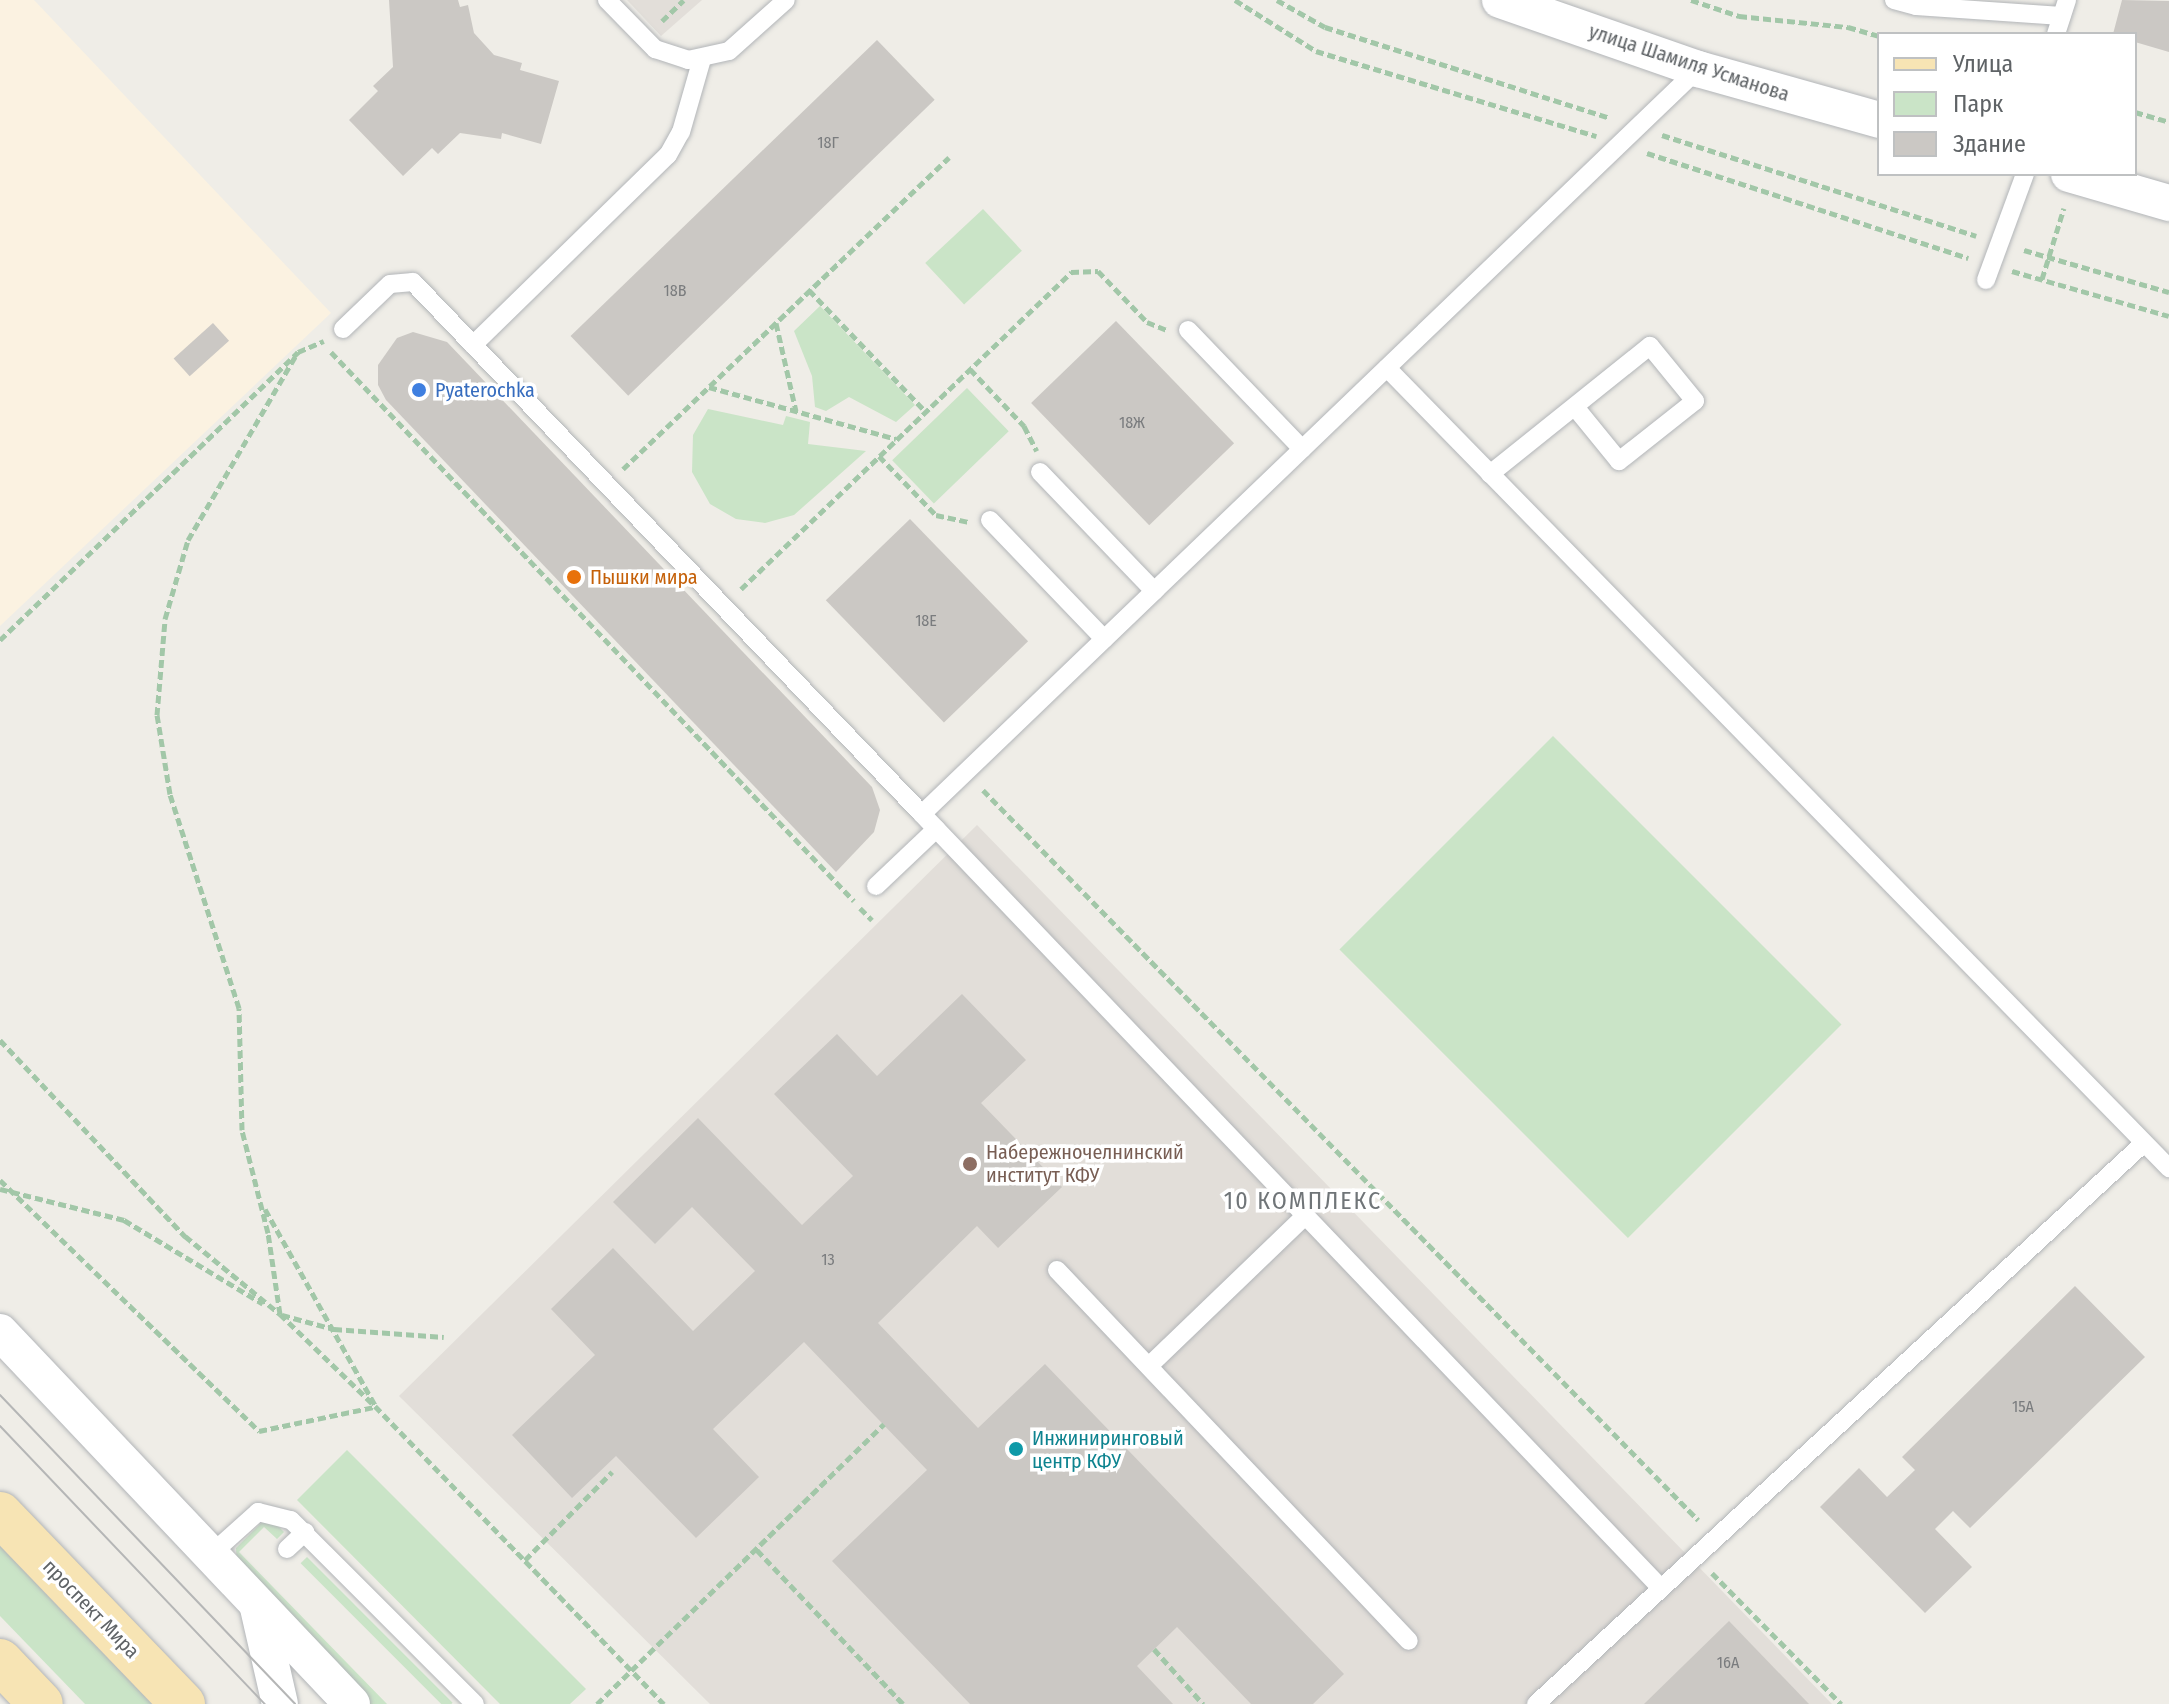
<!DOCTYPE html>
<meta charset="utf-8">
<style>
body{margin:0}
#map{position:relative;width:2169px;height:1704px;overflow:hidden;background:#efede7;font-family:"Fira Sans Condensed",sans-serif}
div>[style]{position:absolute}
[style*='--x']{left:calc(var(--x)*1px);top:calc(var(--y)*1px);width:calc(var(--w)*1px);rotate:calc(var(--a)*1deg)}
.commercial>*{inset:0;background:#fbf2e1}
.education>*{inset:0;background:#e2ded9}
.green>*{inset:0;background:#cae4c7;transform-origin:0 0}
.building>*{inset:0;background:#cbc8c4;transform-origin:0 0}
.path>*{height:5px;margin-top:-2.5px;transform-origin:0;background:repeating-linear-gradient(90deg,#a2c7a8 0 8px,transparent 0 12px)}
.roads{filter:drop-shadow(0 0 2px #b2b5b8) drop-shadow(0 0 2px #b2b5b8)}
.lane>*{height:18px;margin:-9px;padding:0 9px;transform-origin:9px;border-radius:9px;background:#fff}
.street>*{height:36px;margin:-18px;padding:0 18px;transform-origin:18px;border-radius:18px;background:#fff}
.primary>*{height:44px;margin:-22px;padding:0 22px;transform-origin:22px;border-radius:22px;background:#f7e4b4}
.tram>*{height:2px;margin:-1px;padding:0 1px;transform-origin:1px;border-radius:1px;background:#b5b6b6}
.dots>*{width:22px;height:22px;translate:-50% -50%;box-sizing:border-box;border:4px solid #fff;border-radius:50%}
span{translate:-50% -50%;white-space:nowrap;text-align:center;line-height:1.15;-webkit-text-stroke:7px #fff;paint-order:stroke}
.number-label{font-size:16px;color:#7a7c7e}
.number-label span{-webkit-text-stroke-width:0}
.street-label{font-size:20px;color:#5f6366}
.shop-label{font-size:20px;color:#366cbe}
.left{translate:0 -50%;text-align:left}
.food-label{font-size:20px;color:#c56008}
.education-label{font-size:20px;color:#785e54}
.culture-label{font-size:20px;color:#0d838f}
.quarter-label{font-size:24px;color:#707578;letter-spacing:2px}
.legend{position:absolute;left:1877px;top:32px;width:260px;height:144px;box-sizing:border-box;background:#fff;border:2px solid #bfc1c2;margin:0;padding:10px 14px;list-style:none;font-size:24px;color:#5f6366}
.legend li{display:flex;align-items:center;gap:16px;height:40px}
.legend b{width:40px;border:2px solid #bfc1c2}
</style>
<div id="map">
<div class="commercial">
<div style="clip-path:polygon(0 0,34px 0,331px 313px,0 626px)"></div>
</div>
<div class="education">
<div style="clip-path:polygon(627px 0,702px 0,661px 36px)"></div>
<div style="clip-path:polygon(977px 825px,1832px 1704px,710px 1704px,399px 1396px)"></div>
</div>
<div class="green">
<div style="left:983px;top:209px;width:57px;height:79px;rotate:47deg"></div>
<div style="clip-path:polygon(820px 306px,915px 405px,896px 422px,849px 397px,826px 411px,815px 407px,812px 376px,794px 331px)"></div>
<div style="left:967px;top:388px;width:60px;height:104px;rotate:46deg"></div>
<div style="clip-path:polygon(708px 409px,783px 425px,786px 416px,810px 422px,808px 444px,866px 451px,794px 515px,765px 523px,736px 519px,710px 504px,692px 472px,693px 435px)"></div>
<div style="left:1553px;top:736px;width:408px;height:302px;rotate:45deg"></div>
<div style="clip-path:polygon(347px 1450px,586px 1689px,570px 1704px,500px 1704px,297px 1500px)"></div>
<div style="clip-path:polygon(262px 1522px,274px 1522px,284px 1532px,277px 1539px,264px 1527px,239px 1552px,387px 1704px,370px 1704px,237px 1568px,236px 1548px)"></div>
<div style="clip-path:polygon(0 1546px,152px 1704px,85px 1704px,0 1616px)"></div>
<div style="left:307px;top:1557px;width:206px;height:9px;rotate:45deg"></div>
</div>
<div class="building">
<div style="clip-path:polygon(389px 0,458px 0,460px 7px,468px 5px,474px 33px,494px 55px,522px 63px,520px 70px,559px 81px,541px 144px,502px 133px,501px 139px,460px 133px,438px 154px,432px 148px,403px 176px,349px 120px,378px 91px,373px 86px,393px 67px)"></div>
<div style="clip-path:polygon(2122px 0,2169px 1px,2169px 52px,2135px 42px,2135px 34px,2113px 34px)"></div>
<div style="left:877px;top:40px;width:83px;height:426px;rotate:46deg"></div>
<div style="left:1116px;top:321px;width:170px;height:118px;rotate:46deg"></div>
<div style="left:213px;top:323px;width:24px;height:53px;rotate:48deg"></div>
<div style="clip-path:polygon(413px 332px,447px 342px,872px 787px,880px 810px,874px 832px,836px 872px,386px 400px,378px 385px,378px 365px,397px 338px)"></div>
<div style="left:910px;top:519px;width:170px;height:117px;rotate:46deg"></div>
<div style="clip-path:polygon(962px 994px,1026px 1060px,981px 1103px,1062px 1187px,998px 1248px,977px 1226px,878px 1323px,978px 1428px,1045px 1364px,1344px 1674px,1313px 1704px,1251px 1704px,1177px 1627px,1137px 1666px,1173px 1704px,970px 1704px,832px 1561px,927px 1470px,804px 1342px,713px 1429px,759px 1477px,696px 1538px,616px 1456px,572px 1498px,512px 1435px,595px 1355px,551px 1309px,613px 1248px,693px 1331px,755px 1271px,692px 1207px,655px 1244px,613px 1202px,698px 1118px,802px 1225px,853px 1176px,774px 1094px,837px 1034px,877px 1076px)"></div>
<div style="clip-path:polygon(2075px 1286px,2145px 1357px,1970px 1528px,1953px 1511px,1935px 1529px,1972px 1567px,1925px 1613px,1820px 1507px,1859px 1468px,1887px 1497px,1915px 1470px,1902px 1457px)"></div>
<div style="clip-path:polygon(1729px 1621px,1809px 1704px,1644px 1704px)"></div>
</div>
<div class="path">
<div style="--x:1235;--y:0;--w:96;--a:32.2"></div>
<div style="--x:1316;--y:51;--w:293;--a:16.9"></div>
<div style="--x:1277;--y:0;--w:55;--a:29.4"></div>
<div style="--x:1325;--y:27;--w:299;--a:17.7"></div>
<div style="--x:1691;--y:0;--w:51;--a:18.4"></div>
<div style="--x:1739;--y:16;--w:110;--a:5.8"></div>
<div style="--x:1848;--y:27;--w:32;--a:16"></div>
<div style="--x:662;--y:21;--w:30;--a:-44"></div>
<div style="--x:2135;--y:112;--w:35;--a:16"></div>
<div style="--x:1662;--y:135;--w:330;--a:17.8"></div>
<div style="--x:1647;--y:153;--w:338;--a:18.1"></div>
<div style="--x:2024;--y:250;--w:151;--a:16.2"></div>
<div style="--x:2012;--y:271;--w:163;--a:16"></div>
<div style="--x:2042;--y:279;--w:74;--a:-72.8"></div>
<div style="--x:809;--y:290;--w:168;--a:46.2"></div>
<div style="--x:776;--y:323;--w:90;--a:77.2"></div>
<div style="--x:331;--y:352;--w:758;--a:46.39"></div>
<div style="--x:970;--y:369;--w:79;--a:46.5"></div>
<div style="--x:1024;--y:426;--w:28;--a:63"></div>
<div style="--x:709;--y:387;--w:194;--a:15.5"></div>
<div style="--x:879;--y:456;--w:82;--a:46"></div>
<div style="--x:936;--y:515;--w:33;--a:12"></div>
<div style="--x:623;--y:469;--w:451;--a:-43.7"></div>
<div style="--x:741;--y:589;--w:458;--a:-43.8"></div>
<div style="--x:1071;--y:272;--w:27;--a:-2"></div>
<div style="--x:1098;--y:271;--w:71;--a:46.1"></div>
<div style="--x:1147;--y:322;--w:22;--a:22"></div>
<div style="--x:0;--y:640;--w:414;--a:-44"></div>
<div style="--x:298;--y:352;--w:28;--a:-23"></div>
<div style="--x:983;--y:790;--w:1022;--a:45.59"></div>
<div style="--x:860;--y:908;--w:17;--a:45"></div>
<div style="--x:0;--y:1040;--w:270;--a:46.7"></div>
<div style="--x:185;--y:1236;--w:123;--a:39.4"></div>
<div style="--x:280;--y:1314;--w:132;--a:44.1"></div>
<div style="--x:375;--y:1406;--w:415;--a:45.9"></div>
<div style="--x:0;--y:1180;--w:361;--a:44.1"></div>
<div style="--x:259;--y:1431;--w:117;--a:-11.8"></div>
<div style="--x:0;--y:1189;--w:128;--a:14"></div>
<div style="--x:124;--y:1220;--w:162;--a:31.1"></div>
<div style="--x:265;--y:1209;--w:225;--a:60.7"></div>
<div style="--x:280;--y:1314;--w:82;--a:-98.4"></div>
<div style="--x:268;--y:1233;--w:106;--a:-104.2"></div>
<div style="--x:242;--y:1130;--w:122;--a:-91.4"></div>
<div style="--x:239;--y:1008;--w:225;--a:-107.9"></div>
<div style="--x:170;--y:794;--w:80;--a:-99.3"></div>
<div style="--x:157;--y:715;--w:96;--a:-85.2"></div>
<div style="--x:165;--y:619;--w:82;--a:-73.8"></div>
<div style="--x:188;--y:540;--w:218;--a:-59.7"></div>
<div style="--x:282;--y:1315;--w:54;--a:15.1"></div>
<div style="--x:334;--y:1329;--w:110;--a:4.2"></div>
<div style="--x:757;--y:1550;--w:212;--a:46.5"></div>
<div style="--x:525;--y:1560;--w:124;--a:-45.3"></div>
<div style="--x:1712;--y:1573;--w:184;--a:45.4"></div>
<div style="--x:1154;--y:1649;--w:74;--a:48.3"></div>
<div style="--x:597;--y:1704;--w:401;--a:-44.3"></div>
</div>
<div class="roads">
<div class="lane">
<div style="--x:607;--y:0;--w:69;--a:45.6"></div>
<div style="--x:655;--y:49;--w:35;--a:18"></div>
<div style="--x:688;--y:60;--w:42;--a:-12.4"></div>
<div style="--x:729;--y:51;--w:76;--a:-41.8"></div>
<div style="--x:1894;--y:0;--w:23;--a:15"></div>
<div style="--x:1916;--y:6;--w:146;--a:3.9"></div>
<div style="--x:2056;--y:34;--w:36;--a:-72"></div>
<div style="--x:1986;--y:280;--w:113;--a:-69.8"></div>
<div style="--x:343;--y:329;--w:65;--a:-43.8"></div>
<div style="--x:390;--y:284;--w:23;--a:-5"></div>
<div style="--x:413;--y:282;--w:736;--a:46.27"></div>
<div style="--x:922;--y:814;--w:1076;--a:-43.83"></div>
<div style="--x:1188;--y:330;--w:165;--a:46.2"></div>
<div style="--x:473;--y:345;--w:272;--a:-44.3"></div>
<div style="--x:668;--y:155;--w:26;--a:-61"></div>
<div style="--x:681;--y:132;--w:76;--a:-74"></div>
<div style="--x:1387;--y:368;--w:1119;--a:45.65"></div>
<div style="--x:1040;--y:472;--w:165;--a:46.2"></div>
<div style="--x:1490;--y:474;--w:205;--a:-38.7"></div>
<div style="--x:1650;--y:346;--w:71;--a:50.7"></div>
<div style="--x:1695;--y:401;--w:97;--a:141.7"></div>
<div style="--x:1619;--y:461;--w:70;--a:-129.2"></div>
<div style="--x:990;--y:520;--w:165;--a:46.2"></div>
<div style="--x:922;--y:814;--w:1069;--a:46.33"></div>
<div style="--x:876;--y:886;--w:83;--a:-43.5"></div>
<div style="--x:1057;--y:1270;--w:511;--a:46.51"></div>
<div style="--x:1149;--y:1366;--w:216;--a:-43.9"></div>
<div style="--x:287;--y:1549;--w:25;--a:-43"></div>
<div style="--x:209;--y:1556;--w:66;--a:-41.9"></div>
<div style="--x:258;--y:1512;--w:34;--a:14"></div>
<div style="--x:291;--y:1520;--w:260;--a:45"></div>
<div style="--x:1536;--y:1704;--w:827;--a:-42.7"></div>
</div>
<div class="street">
<div style="--x:1500;--y:0;--w:210;--a:19.2"></div>
<div style="--x:1698;--y:69;--w:188;--a:15.7"></div>
<div style="--x:2069;--y:174;--w:104;--a:16.2"></div>
<div style="--x:0;--y:1332;--w:512;--a:46.58"></div>
<div style="--x:258;--y:1608;--w:98;--a:77.1"></div>
</div>
<div class="primary">
<div style="--x:0;--y:1514;--w:264;--a:46.1"></div>
<div style="--x:0;--y:1661;--w:59;--a:46.4"></div>
</div>
</div>
<div class="tram">
<div style="--x:0;--y:1395;--w:427;--a:46.3"></div>
<div style="--x:0;--y:1426;--w:384;--a:46.4"></div>
</div>
<div class="dots">
<div style="left:419px;top:390px;background:#3f7fe0"></div>
<div style="left:574px;top:577px;background:#e8710a"></div>
<div style="left:970px;top:1164px;background:#8d6e63"></div>
<div style="left:1016px;top:1449px;background:#0f9aa8"></div>
</div>
<div class="number-label">
<span style="left:828px;top:143px">18Г</span>
<span style="left:675px;top:291px">18В</span>
<span style="left:1132px;top:423px">18Ж</span>
<span style="left:926px;top:621px">18Е</span>
<span style="left:828px;top:1260px">13</span>
<span style="left:2023px;top:1407px">15А</span>
<span style="left:1728px;top:1663px">16А</span>
</div>
<div class="street-label">
<span style="left:1689px;top:63px;rotate:18deg">улица Шамиля Усманова</span>
<span style="left:91px;top:1609px;rotate:46deg">проспект Мира</span>
</div>
<div class="shop-label">
<span class="left" style="left:435px;top:390px">Pyaterochka</span>
</div>
<div class="food-label">
<span class="left" style="left:590px;top:577px">Пышки мира</span>
</div>
<div class="education-label">
<span class="left" style="left:986px;top:1164px">Набережночелнинский<br>институт КФУ</span>
</div>
<div class="culture-label">
<span class="left" style="left:1032px;top:1450px">Инжиниринговый<br>центр КФУ</span>
</div>
<div class="quarter-label">
<span style="left:1303px;top:1202px">10 КОМПЛЕКС</span>
</div>
<ul class="legend">
<li><b style="height:10px;background:#f7e4b4"></b>Улица</li>
<li><b style="height:22px;background:#cae4c7"></b>Парк</li>
<li><b style="height:22px;background:#cbc8c4"></b>Здание</li>
</ul>
</div>
